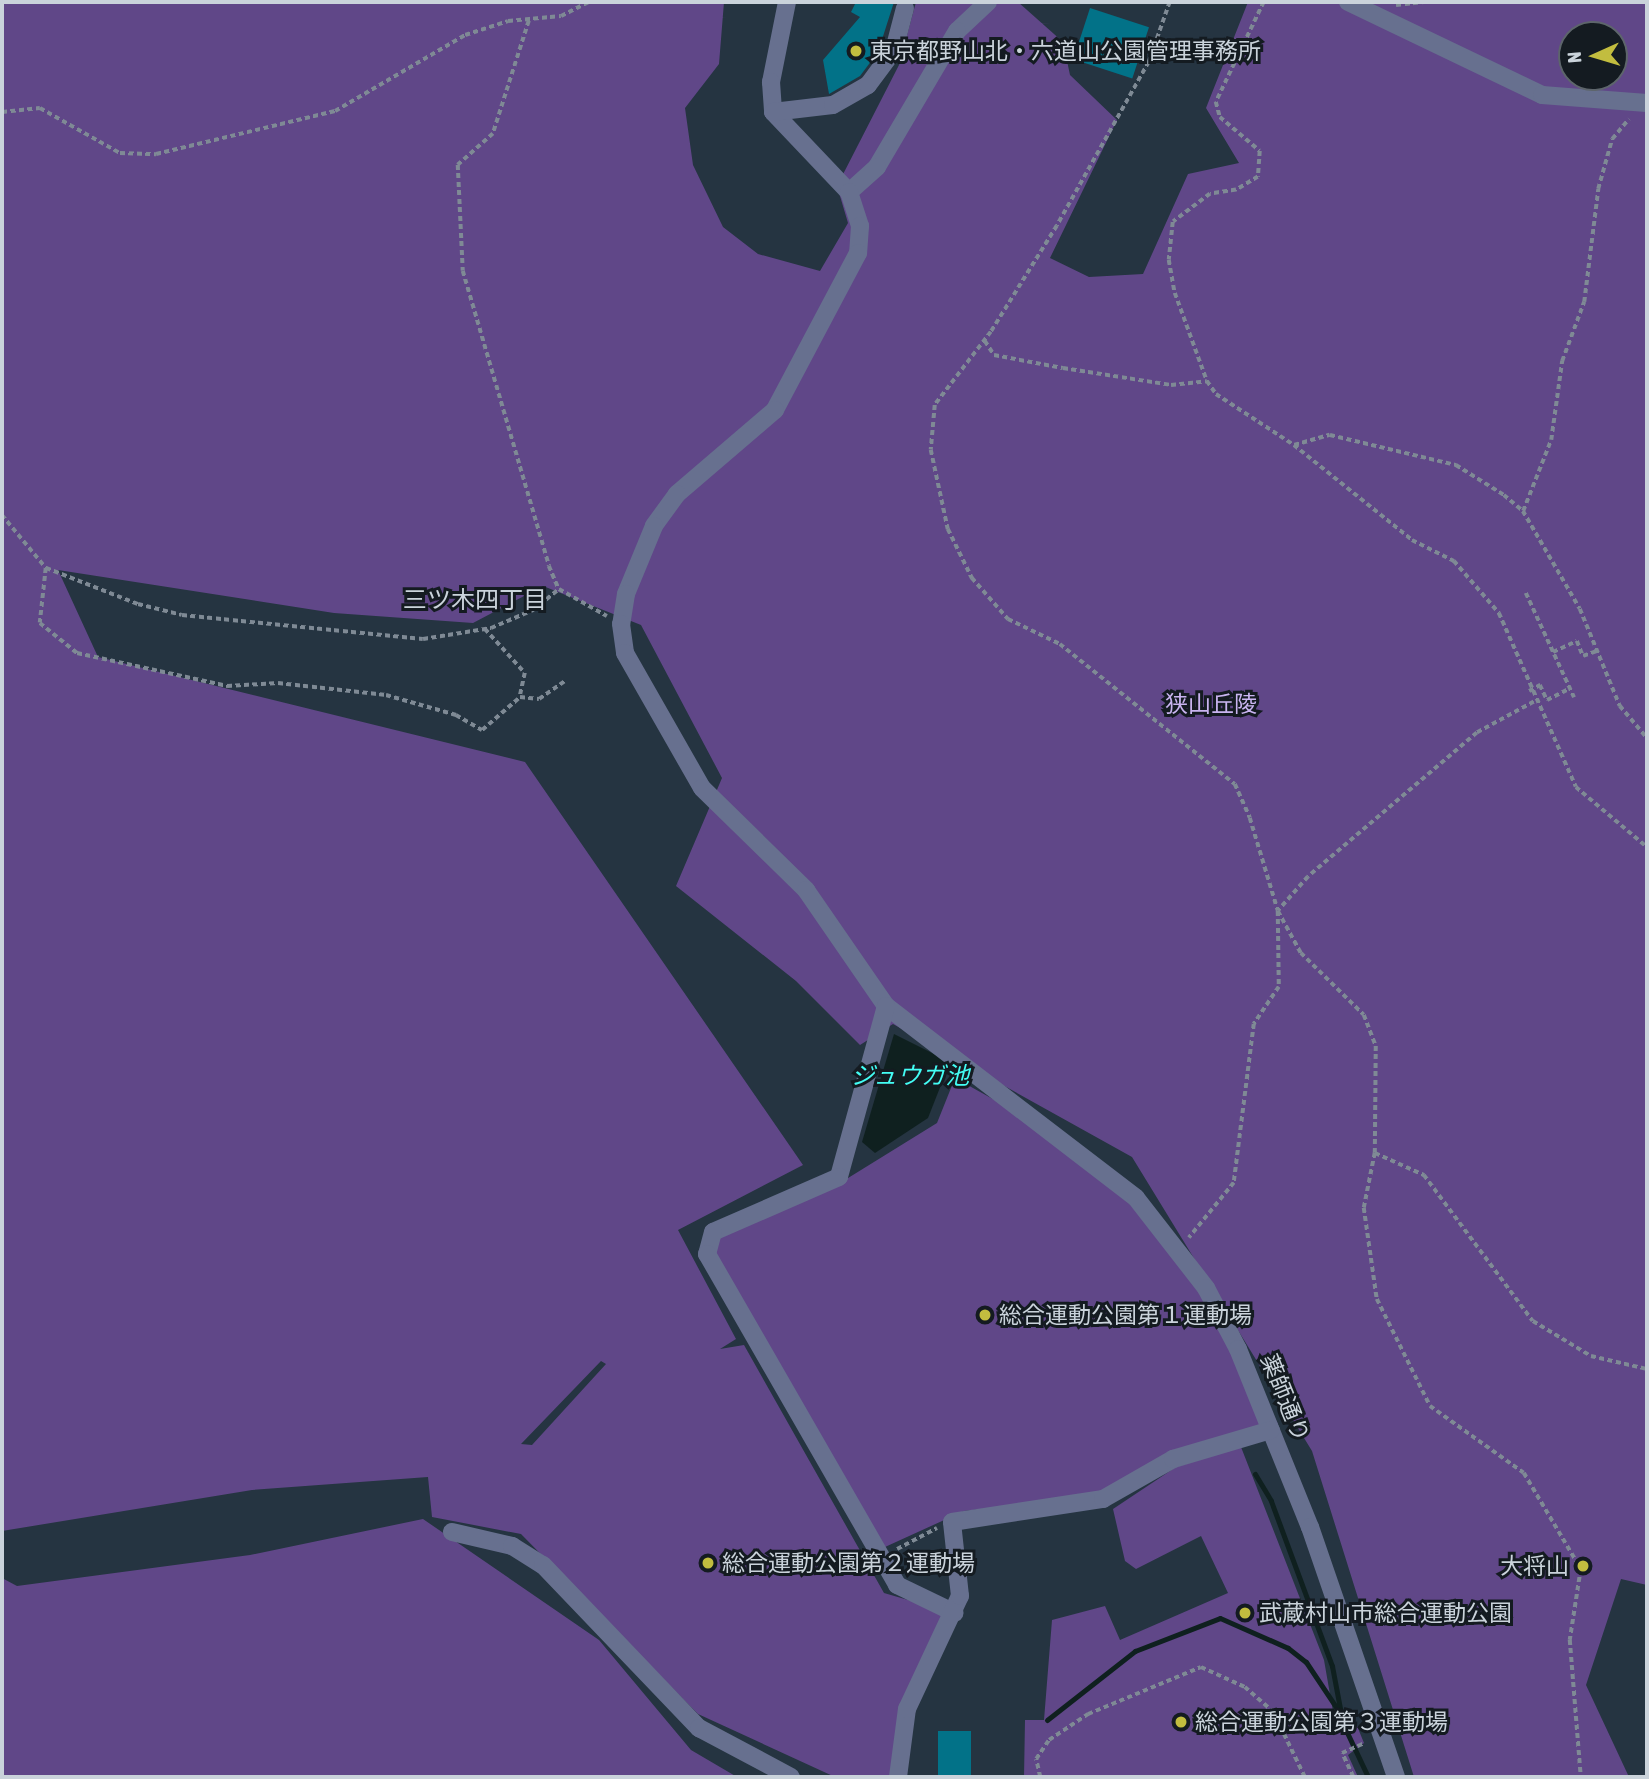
<!DOCTYPE html>
<meta charset="utf-8">
<style>
body{margin:0}
#map{position:relative;width:1649px;height:1779px;overflow:hidden;background:#253441;font-family:"Asap Condensed","Noto Sans JP",sans-serif}
div>[style]{position:absolute}
[style*='--x']{left:calc(var(--x)*1px);top:calc(var(--y)*1px);width:calc(var(--w)*1px);rotate:calc(var(--a)*1deg)}
.green>*{inset:0;background:#604788}
.water>*{inset:0;background:#0f201f}
.stream>*{height:5px;margin:-2.5px;padding:0 2.5px;transform-origin:2.5px;border-radius:2.5px;background:#0f201f}
.building>*{inset:0;background:#027288;transform-origin:0 0}
.path>*{height:3.5px;margin-top:-1.75px;transform-origin:0;background:repeating-linear-gradient(90deg,#7f8a95 0 5px,transparent 0 8.5px)}
.minor>*{height:18px;margin:-9px;padding:0 9px;transform-origin:9px;border-radius:9px;background:#67708f}
.dots>*{width:19px;height:19px;translate:-50% -50%;box-sizing:border-box;border:4px solid #141b21;border-radius:50%}
span{translate:-50% -50%;white-space:nowrap;text-align:center;line-height:1.15;-webkit-text-stroke:6px #141b21;paint-order:stroke}
.poi-label{font-size:23px;color:#cad3db}
.left{translate:0 -50%;text-align:left}
.right{translate:-100% -50%;text-align:right}
.park-label{font-size:23px;color:#c9b4f0}
.street-label{font-size:23px;color:#cad3db}
.neighbourhood-label{font-size:24px;color:#cad3db}
.water-label{font-size:24px;color:#43fdf4;font-style:italic}
.frame{position:absolute;inset:0;border:4px solid #cad3db;pointer-events:none}
.north{position:absolute;left:1558px;top:21px;width:70px;height:70px;box-sizing:border-box;background:#141b21;border:2px solid #5d656b;border-radius:50%;rotate:266deg;font-size:19px;font-weight:700;line-height:28px;text-align:center;color:#cad3db}
.north::after{content:'';display:block;margin:auto;width:24px;height:32px;background:#c2bd3f;clip-path:polygon(50% 0,100% 100%,50% 72%,0 100%)}
</style>
<div id="map">
<div class="green">
<div style="clip-path:polygon(evenodd,2px 2px,724px 2px,719px 64px,685px 108px,693px 165px,723px 227px,758px 254px,820px 271px,848px 223px,837px 186px,899px 65px,916px 2px,1018px 2px,1063px 42px,1070px 75px,1117px 120px,1050px 258px,1089px 277px,1143px 274px,1188px 174px,1239px 163px,1206px 108px,1248px 2px,1647px 2px,1647px 1585px,1621px 1579px,1586px 1685px,1629px 1777px,1414px 1777px,1312px 1451px,1132px 1157px,893px 1024px,860px 1045px,796px 981px,676px 886px,722px 778px,641px 625px,543px 586px,473px 623px,334px 613px,58px 570px,98px 657px,525px 762px,803px 1165px,678px 1230px,736px 1339px,720px 1349px,744px 1345px,884px 1593px,946px 1611px,893px 1777px,835px 1777px,698px 1714px,521px 1534px,432px 1517px,428px 1477px,252px 1490px,2px 1531px,2px 2px,1572px 35px,1614px 35px,1614px 77px,1572px 77px,1572px 35px,2px 2px,601px 1361px,606px 1364px,532px 1445px,521px 1444px,601px 1361px)"></div>
<div style="clip-path:polygon(955px 1078px,1043px 1127px,1126px 1200px,1199px 1279px,1278px 1424px,1102px 1495px,964px 1511px,885px 1547px,713px 1253px,718px 1236px,840px 1183px,937px 1123px)"></div>
<div style="clip-path:polygon(1241px 1447px,1324px 1660px,1335px 1723px,1353px 1716px,1364px 1743px,1348px 1755px,1358px 1777px,1024px 1777px,1025px 1720px,1044px 1720px,1052px 1620px,1105px 1606px,1120px 1640px,1228px 1593px,1201px 1536px,1136px 1569px,1125px 1561px,1113px 1509px,1176px 1467px)"></div>
<div style="clip-path:polygon(423px 1519px,599px 1640px,691px 1750px,737px 1777px,2px 1777px,2px 1578px,17px 1586px,250px 1555px)"></div>
</div>
<div class="water">
<div style="clip-path:polygon(894px 1034px,950px 1062px,928px 1118px,875px 1153px,862px 1142px)"></div>
</div>
<div class="stream">
<div style="--x:1255;--y:1474;--w:31;--a:59"></div>
<div style="--x:1271;--y:1501;--w:176;--a:69.7"></div>
<div style="--x:1332;--y:1666;--w:59;--a:79.3"></div>
<div style="--x:1343;--y:1724;--w:59;--a:64.7"></div>
<div style="--x:1047;--y:1720;--w:112;--a:-38.1"></div>
<div style="--x:1135;--y:1651;--w:91;--a:-21.2"></div>
<div style="--x:1220;--y:1618;--w:74;--a:23.8"></div>
<div style="--x:1288;--y:1648;--w:23;--a:38"></div>
<div style="--x:1306;--y:1662;--w:65;--a:56.3"></div>
</div>
<div class="building">
<div style="clip-path:polygon(856px 2px,894px 2px,878px 52px,860px 76px,829px 94px,823px 60px,860px 17px,851px 12px)"></div>
<div style="left:1090px;top:8px;width:62px;height:54px;rotate:18deg"></div>
<div style="left:938px;top:1731px;width:33px;height:46px"></div>
</div>
<div class="path">
<div style="--x:1170;--y:2;--w:64;--a:109.3"></div>
<div style="--x:1149;--y:62;--w:188;--a:119.3"></div>
<div style="--x:1057;--y:226;--w:125;--a:121.9"></div>
<div style="--x:991;--y:332;--w:92;--a:127.5"></div>
<div style="--x:935;--y:405;--w:45;--a:95.1"></div>
<div style="--x:931;--y:450;--w:81;--a:77.9"></div>
<div style="--x:948;--y:529;--w:55;--a:63.9"></div>
<div style="--x:972;--y:578;--w:55;--a:48.7"></div>
<div style="--x:1008;--y:619;--w:58;--a:25.7"></div>
<div style="--x:1060;--y:644;--w:224;--a:38.7"></div>
<div style="--x:1235;--y:784;--w:37;--a:66"></div>
<div style="--x:1250;--y:818;--w:97;--a:73.2"></div>
<div style="--x:1278;--y:911;--w:76;--a:89.2"></div>
<div style="--x:1279;--y:987;--w:45;--a:124"></div>
<div style="--x:1254;--y:1024;--w:160;--a:97.2"></div>
<div style="--x:1234;--y:1183;--w:71;--a:129.3"></div>
<div style="--x:1264;--y:2;--w:111;--a:115.6"></div>
<div style="--x:1216;--y:102;--w:16;--a:75"></div>
<div style="--x:1220;--y:117;--w:52;--a:40.4"></div>
<div style="--x:1260;--y:151;--w:26;--a:94"></div>
<div style="--x:1258;--y:177;--w:26;--a:149"></div>
<div style="--x:1236;--y:190;--w:26;--a:171"></div>
<div style="--x:1210;--y:194;--w:46;--a:142.9"></div>
<div style="--x:1173;--y:222;--w:38;--a:96"></div>
<div style="--x:1169;--y:260;--w:34;--a:80"></div>
<div style="--x:1175;--y:293;--w:94;--a:70"></div>
<div style="--x:1207;--y:381;--w:16;--a:55"></div>
<div style="--x:1216;--y:394;--w:93;--a:33.2"></div>
<div style="--x:1294;--y:445;--w:37;--a:-16"></div>
<div style="--x:1330;--y:435;--w:130;--a:13.4"></div>
<div style="--x:1456;--y:465;--w:57;--a:32"></div>
<div style="--x:1504;--y:495;--w:25;--a:40"></div>
<div style="--x:1523;--y:511;--w:113;--a:59.8"></div>
<div style="--x:1580;--y:609;--w:105;--a:67.6"></div>
<div style="--x:1620;--y:706;--w:42;--a:49.8"></div>
<div style="--x:1396;--y:5;--w:30;--a:-6"></div>
<div style="--x:529;--y:21;--w:119;--a:107.7"></div>
<div style="--x:493;--y:134;--w:47;--a:138.5"></div>
<div style="--x:458;--y:165;--w:106;--a:87.3"></div>
<div style="--x:463;--y:271;--w:307;--a:73.7"></div>
<div style="--x:549;--y:566;--w:25;--a:67"></div>
<div style="--x:559;--y:589;--w:55;--a:29.4"></div>
<div style="--x:2;--y:112;--w:38;--a:-6"></div>
<div style="--x:40;--y:108;--w:92;--a:29.4"></div>
<div style="--x:120;--y:153;--w:36;--a:2"></div>
<div style="--x:156;--y:154;--w:184;--a:-13.5"></div>
<div style="--x:335;--y:111;--w:151;--a:-30.3"></div>
<div style="--x:465;--y:35;--w:45;--a:-18"></div>
<div style="--x:508;--y:21;--w:53;--a:-5.4"></div>
<div style="--x:561;--y:16;--w:31;--a:-27"></div>
<div style="--x:985;--y:341;--w:17;--a:57"></div>
<div style="--x:994;--y:355;--w:70;--a:10.7"></div>
<div style="--x:1063;--y:368;--w:109;--a:8.9"></div>
<div style="--x:1171;--y:385;--w:36;--a:-6"></div>
<div style="--x:1294;--y:445;--w:151;--a:38.8"></div>
<div style="--x:1412;--y:540;--w:47;--a:26.6"></div>
<div style="--x:1454;--y:561;--w:69;--a:49.1"></div>
<div style="--x:1499;--y:613;--w:190;--a:66.1"></div>
<div style="--x:1576;--y:787;--w:93;--a:40.2"></div>
<div style="--x:1523;--y:511;--w:76;--a:-68.5"></div>
<div style="--x:1551;--y:440;--w:80;--a:-82.1"></div>
<div style="--x:1562;--y:361;--w:63;--a:-69.6"></div>
<div style="--x:1584;--y:302;--w:114;--a:-82.9"></div>
<div style="--x:1598;--y:189;--w:52;--a:-74.4"></div>
<div style="--x:1612;--y:139;--w:26;--a:-50"></div>
<div style="--x:2;--y:515;--w:69;--a:50.3"></div>
<div style="--x:46;--y:568;--w:99;--a:21.4"></div>
<div style="--x:138;--y:604;--w:45;--a:14"></div>
<div style="--x:182;--y:615;--w:242;--a:5.7"></div>
<div style="--x:423;--y:639;--w:69;--a:-9.2"></div>
<div style="--x:491;--y:628;--w:46;--a:-23.2"></div>
<div style="--x:533;--y:610;--w:33;--a:-39"></div>
<div style="--x:46;--y:568;--w:55;--a:96.2"></div>
<div style="--x:40;--y:623;--w:48;--a:39"></div>
<div style="--x:77;--y:653;--w:154;--a:12.4"></div>
<div style="--x:227;--y:686;--w:51;--a:-3.4"></div>
<div style="--x:278;--y:683;--w:109;--a:6.3"></div>
<div style="--x:386;--y:695;--w:73;--a:15.9"></div>
<div style="--x:456;--y:715;--w:30;--a:30"></div>
<div style="--x:482;--y:730;--w:50;--a:-41"></div>
<div style="--x:1526;--y:593;--w:115;--a:65.2"></div>
<div style="--x:485;--y:629;--w:59;--a:47.7"></div>
<div style="--x:525;--y:673;--w:25;--a:102"></div>
<div style="--x:520;--y:697;--w:19;--a:6"></div>
<div style="--x:539;--y:699;--w:33;--a:-35"></div>
<div style="--x:1553;--y:652;--w:26;--a:-25"></div>
<div style="--x:1577;--y:641;--w:16;--a:68"></div>
<div style="--x:1583;--y:656;--w:15;--a:-20"></div>
<div style="--x:1529;--y:691;--w:13;--a:-29"></div>
<div style="--x:1540;--y:685;--w:17;--a:65"></div>
<div style="--x:1547;--y:700;--w:25;--a:-27"></div>
<div style="--x:1534;--y:702;--w:65;--a:151.5"></div>
<div style="--x:1477;--y:733;--w:222;--a:139.6"></div>
<div style="--x:1308;--y:877;--w:45;--a:131.4"></div>
<div style="--x:1278;--y:911;--w:48;--a:61.3"></div>
<div style="--x:1301;--y:953;--w:88;--a:44.5"></div>
<div style="--x:1364;--y:1015;--w:33;--a:69"></div>
<div style="--x:1376;--y:1046;--w:107;--a:90.5"></div>
<div style="--x:1375;--y:1153;--w:56;--a:101.3"></div>
<div style="--x:1364;--y:1208;--w:92;--a:81.9"></div>
<div style="--x:1377;--y:1299;--w:119;--a:63.6"></div>
<div style="--x:1430;--y:1406;--w:115;--a:35.5"></div>
<div style="--x:1524;--y:1473;--w:112;--a:59.3"></div>
<div style="--x:1581;--y:1569;--w:72;--a:98.8"></div>
<div style="--x:1570;--y:1640;--w:137;--a:85.4"></div>
<div style="--x:1375;--y:1153;--w:54;--a:24.2"></div>
<div style="--x:1424;--y:1175;--w:182;--a:53.3"></div>
<div style="--x:1533;--y:1321;--w:68;--a:31.1"></div>
<div style="--x:1591;--y:1356;--w:57;--a:13.1"></div>
<div style="--x:897;--y:1549;--w:45;--a:-27.7"></div>
<div style="--x:1040;--y:1777;--w:18;--a:-103"></div>
<div style="--x:1036;--y:1759;--w:23;--a:-56"></div>
<div style="--x:1049;--y:1740;--w:47;--a:-33.7"></div>
<div style="--x:1088;--y:1714;--w:122;--a:-22.6"></div>
<div style="--x:1201;--y:1667;--w:48;--a:24.4"></div>
<div style="--x:1245;--y:1687;--w:37;--a:41"></div>
<div style="--x:1273;--y:1711;--w:73;--a:64.1"></div>
<div style="--x:1353;--y:1777;--w:26;--a:-115"></div>
<div style="--x:1342;--y:1753;--w:24;--a:-24"></div>
</div>
<div class="minor">
<div style="--x:787;--y:2;--w:82;--a:101.3"></div>
<div style="--x:771;--y:82;--w:30;--a:86"></div>
<div style="--x:773;--y:112;--w:110;--a:46.5"></div>
<div style="--x:988;--y:2;--w:42;--a:136.9"></div>
<div style="--x:957;--y:31;--w:158;--a:120.5"></div>
<div style="--x:877;--y:167;--w:38;--a:138"></div>
<div style="--x:849;--y:192;--w:36;--a:72"></div>
<div style="--x:860;--y:226;--w:27;--a:94"></div>
<div style="--x:858;--y:253;--w:178;--a:117.9"></div>
<div style="--x:775;--y:410;--w:129;--a:139.4"></div>
<div style="--x:677;--y:494;--w:39;--a:126"></div>
<div style="--x:654;--y:526;--w:74;--a:112.4"></div>
<div style="--x:626;--y:594;--w:30;--a:99"></div>
<div style="--x:621;--y:624;--w:29;--a:82"></div>
<div style="--x:625;--y:653;--w:155;--a:60.3"></div>
<div style="--x:702;--y:788;--w:146;--a:44.4"></div>
<div style="--x:806;--y:890;--w:141;--a:55.4"></div>
<div style="--x:886;--y:1006;--w:315;--a:37.5"></div>
<div style="--x:1136;--y:1198;--w:114;--a:52.1"></div>
<div style="--x:1206;--y:1288;--w:69;--a:62.3"></div>
<div style="--x:1238;--y:1349;--w:192;--a:68"></div>
<div style="--x:1310;--y:1527;--w:264;--a:71"></div>
<div style="--x:1348;--y:2;--w:215;--a:25.6"></div>
<div style="--x:1542;--y:95;--w:105;--a:4.4"></div>
<div style="--x:773;--y:112;--w:60;--a:-6.7"></div>
<div style="--x:833;--y:105;--w:40;--a:-29.7"></div>
<div style="--x:868;--y:85;--w:44;--a:-53.4"></div>
<div style="--x:894;--y:50;--w:43;--a:-75.3"></div>
<div style="--x:886;--y:1006;--w:177;--a:105.4"></div>
<div style="--x:839;--y:1177;--w:137;--a:156.4"></div>
<div style="--x:713;--y:1232;--w:23;--a:105"></div>
<div style="--x:707;--y:1254;--w:382;--a:60.1"></div>
<div style="--x:897;--y:1585;--w:64;--a:25.8"></div>
<div style="--x:452;--y:1532;--w:62;--a:13.1"></div>
<div style="--x:512;--y:1546;--w:36;--a:32"></div>
<div style="--x:543;--y:1565;--w:226;--a:46.3"></div>
<div style="--x:699;--y:1728;--w:104;--a:28"></div>
<div style="--x:898;--y:1777;--w:69;--a:-82.5"></div>
<div style="--x:907;--y:1709;--w:125;--a:-64.9"></div>
<div style="--x:960;--y:1596;--w:74;--a:-96.2"></div>
<div style="--x:952;--y:1522;--w:153;--a:-8.7"></div>
<div style="--x:1103;--y:1499;--w:81;--a:-29.7"></div>
<div style="--x:1173;--y:1459;--w:102;--a:-16.5"></div>
</div>
<div class="dots">
<div style="left:856px;top:51px;background:#c2bd3f"></div>
<div style="left:985px;top:1315px;background:#c2bd3f"></div>
<div style="left:708px;top:1563px;background:#c2bd3f"></div>
<div style="left:1583px;top:1566px;background:#c2bd3f"></div>
<div style="left:1245px;top:1613px;background:#c2bd3f"></div>
<div style="left:1181px;top:1722px;background:#c2bd3f"></div>
</div>
<div class="poi-label">
<span class="left" style="left:870px;top:51px">東京都野山北・六道山公園管理事務所</span>
<span class="left" style="left:999px;top:1315px">総合運動公園第１運動場</span>
<span class="left" style="left:722px;top:1563px">総合運動公園第２運動場</span>
<span class="right" style="left:1569px;top:1566px">大将山</span>
<span class="left" style="left:1259px;top:1613px">武蔵村山市総合運動公園</span>
<span class="left" style="left:1195px;top:1722px">総合運動公園第３運動場</span>
</div>
<div class="park-label">
<span style="left:1211px;top:704px">狭山丘陵</span>
</div>
<div class="street-label">
<span style="left:1285px;top:1398px;rotate:68deg">薬師通り</span>
</div>
<div class="neighbourhood-label">
<span style="left:475px;top:600px">三ツ木四丁目</span>
</div>
<div class="water-label">
<span style="left:910px;top:1076px">ジュウガ池</span>
</div>
<div class="frame"></div>
<div class="north">N</div>
</div>
